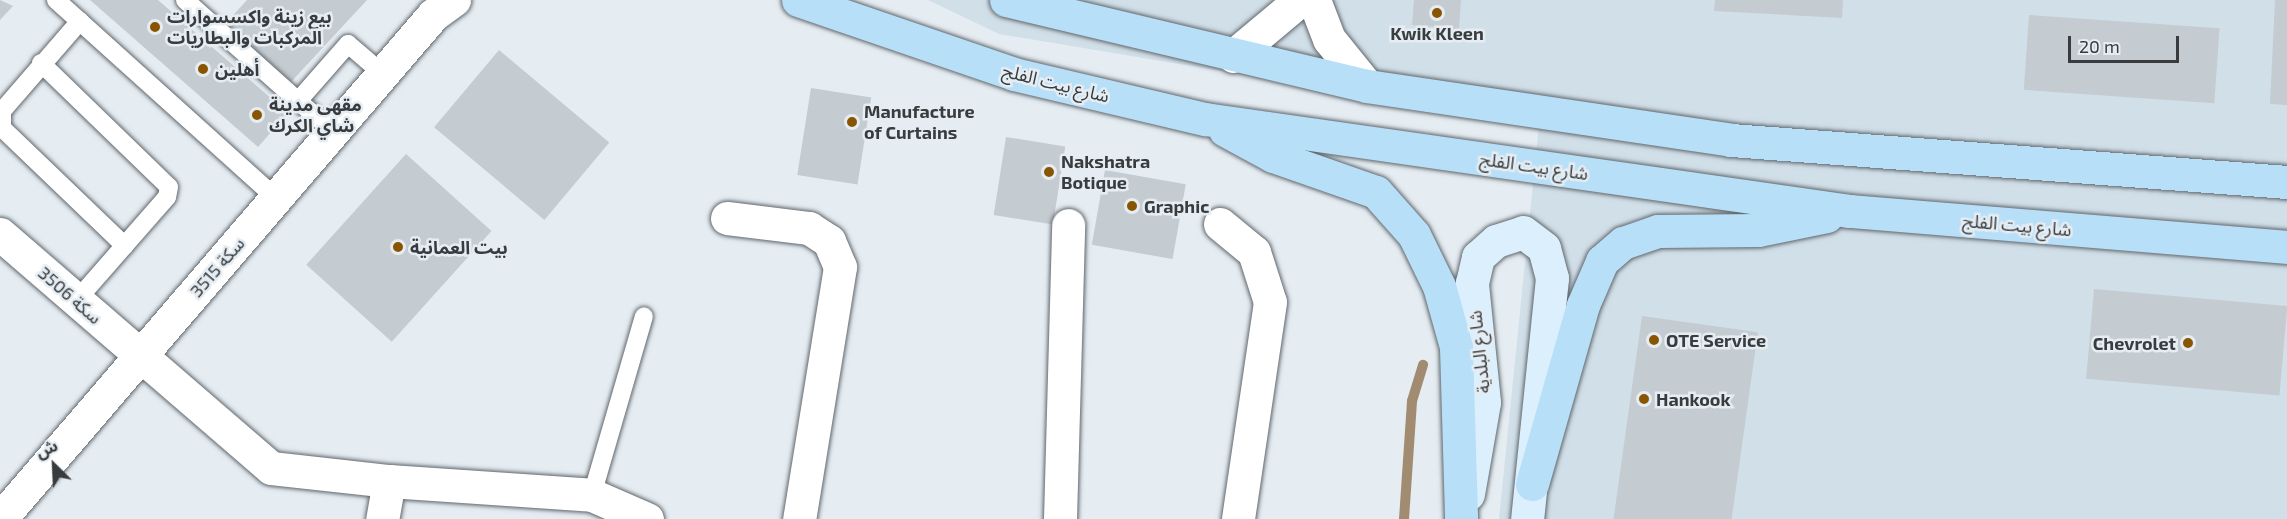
<!DOCTYPE html>
<meta charset="utf-8">
<style>
body{margin:0}
#map{position:relative;width:2287px;height:519px;overflow:hidden;background:#e5edf3;font-family:"Exo 2","Noto Sans Arabic",sans-serif}
div>[style]{position:absolute}
[style*='--x']{left:calc(var(--x)*1px);top:calc(var(--y)*1px);width:calc(var(--w)*1px);rotate:calc(var(--a)*1deg)}
.built>*{inset:0;background:#d1dfe9}
.stream>*{height:10px;margin:-5px;padding:0 5px;transform-origin:5px;border-radius:5px;background:#a18b71}
.building>*{inset:0;background:#c4cbd1;transform-origin:0 0}
.roads{filter:drop-shadow(0 0 2px #61676c) drop-shadow(0 0 2px #61676c)}
.lane>*{height:18px;margin:-9px;padding:0 9px;transform-origin:9px;border-radius:9px;background:#fff}
.street>*{height:33px;margin:-16.5px;padding:0 16.5px;transform-origin:16.5px;border-radius:16.5px;background:#fff}
.secondary>*{height:33px;margin:-16.5px;padding:0 16.5px;transform-origin:16.5px;border-radius:16.5px;background:#dceffc}
.primary>*{height:33px;margin:-16.5px;padding:0 16.5px;transform-origin:16.5px;border-radius:16.5px;background:#b8dff8}
.dots>*{width:16px;height:16px;translate:-50% -50%;box-sizing:border-box;border:3px solid #e5edf3;border-radius:50%}
span{translate:-50% -50%;white-space:nowrap;text-align:center;line-height:1.15;-webkit-text-stroke:5px #e5edf3;paint-order:stroke}
.poi-label{font-size:18px;color:#393c3e;font-weight:700}
.left{translate:0 -50%;text-align:left}
.right{translate:-100% -50%;text-align:right}
.street-label{font-size:18px;color:#393c3e}
.north{position:absolute;left:24px;top:435px;width:60px;height:60px;-webkit-text-stroke:4px #e5edf3;paint-order:stroke;rotate:336deg;font-size:16px;font-weight:700;line-height:24px;text-align:center;color:#393c3e}
.north::after{content:'';display:block;margin:auto;width:21px;height:27px;background:#393c3e;clip-path:polygon(50% 0,100% 100%,50% 72%,0 100%)}
.scale{position:absolute;left:2068px;top:36px;width:111px;height:27px;box-sizing:border-box;border:3px solid #393c3e;border-top:0;padding-left:8px;font-size:18px;line-height:21px;white-space:nowrap;color:#393c3e;-webkit-text-stroke:4px #e5edf3;paint-order:stroke}
</style>
<div id="map">
<div class="built">
<div style="clip-path:polygon(928px 0,2287px 0,2287px 519px,1499px 519px,1539px 124px,999px 34px)"></div>
</div>
<div class="stream">
<div style="--x:1404;--y:519;--w:118;--a:-86.1"></div>
<div style="--x:1412;--y:401;--w:38;--a:-73"></div>
</div>
<div class="building">
<div style="clip-path:polygon(0 0,13px 6px,0 20px)"></div>
<div style="clip-path:polygon(90px 0,158px 0,288px 113px,258px 147px)"></div>
<div style="clip-path:polygon(247px 0,367px 0,291px 82px,226px 23px)"></div>
<div style="clip-path:polygon(1414px 0,1461px 0,1459px 29px,1412px 25px)"></div>
<div style="clip-path:polygon(1715px 0,1843px 0,1842px 18px,1714px 11px)"></div>
<div style="clip-path:polygon(2275px 0,2287px 0,2287px 105px,2270px 104px)"></div>
<div style="left:2029px;top:15px;width:191px;height:75px;rotate:4deg"></div>
<div style="left:499px;top:50px;width:144px;height:101px;rotate:40deg"></div>
<div style="left:811px;top:88px;width:61px;height:88px;rotate:9deg"></div>
<div style="left:1006px;top:137px;width:60px;height:79px;rotate:9deg"></div>
<div style="left:406px;top:154px;width:115px;height:149px;rotate:42deg"></div>
<div style="left:1105px;top:170px;width:82px;height:76px;rotate:10deg"></div>
<div style="left:2094px;top:289px;width:194px;height:90px;rotate:5deg"></div>
<div style="left:1642px;top:316px;width:117px;height:206px;rotate:8deg"></div>
</div>
<div class="roads">
<div class="lane">
<div style="--x:56;--y:0;--w:296;--a:42"></div>
<div style="--x:185;--y:0;--w:152;--a:41.8"></div>
<div style="--x:298;--y:101;--w:76;--a:-48.7"></div>
<div style="--x:348;--y:44;--w:46;--a:40.6"></div>
<div style="--x:80;--y:21;--w:119;--a:130.9"></div>
<div style="--x:2;--y:111;--w:17;--a:90"></div>
<div style="--x:2;--y:128;--w:170;--a:43.8"></div>
<div style="--x:41;--y:63;--w:178;--a:44.1"></div>
<div style="--x:169;--y:187;--w:10;--a:101"></div>
<div style="--x:167;--y:197;--w:138;--a:131.2"></div>
<div style="--x:298;--y:101;--w:46;--a:40.6"></div>
<div style="--x:592;--y:495;--w:186;--a:-73.8"></div>
</div>
<div class="street">
<div style="--x:1314;--y:0;--w:42;--a:69"></div>
<div style="--x:1329;--y:39;--w:60;--a:51"></div>
<div style="--x:1233;--y:56;--w:87;--a:-39.9"></div>
<div style="--x:727;--y:218;--w:83;--a:7"></div>
<div style="--x:809;--y:228;--w:24;--a:33"></div>
<div style="--x:829;--y:241;--w:28;--a:67"></div>
<div style="--x:840;--y:267;--w:255;--a:99.2"></div>
<div style="--x:1220;--y:224;--w:44;--a:39.5"></div>
<div style="--x:1254;--y:252;--w:52;--a:72.3"></div>
<div style="--x:1270;--y:302;--w:219;--a:98.4"></div>
<div style="--x:0;--y:234;--w:358;--a:40.8"></div>
<div style="--x:271;--y:468;--w:119;--a:6.3"></div>
<div style="--x:389;--y:481;--w:39;--a:100"></div>
<div style="--x:389;--y:481;--w:203;--a:3.9"></div>
<div style="--x:592;--y:495;--w:60;--a:23.6"></div>
<div style="--x:0;--y:519;--w:664;--a:-49.33"></div>
<div style="--x:433;--y:15;--w:26;--a:-36"></div>
<div style="--x:1060;--y:519;--w:294;--a:-88.4"></div>
</div>
<div class="secondary">
<div style="--x:1468;--y:494;--w:93;--a:-80.1"></div>
<div style="--x:1484;--y:402;--w:120;--a:-95.8"></div>
<div style="--x:1472;--y:283;--w:27;--a:-77"></div>
<div style="--x:1478;--y:257;--w:24;--a:-42"></div>
<div style="--x:1496;--y:241;--w:28;--a:-18"></div>
<div style="--x:1523;--y:232;--w:26;--a:37"></div>
<div style="--x:1544;--y:248;--w:31;--a:75"></div>
<div style="--x:1552;--y:278;--w:242;--a:95.9"></div>
</div>
<div class="primary">
<div style="--x:798;--y:0;--w:228;--a:18.9"></div>
<div style="--x:1014;--y:74;--w:196;--a:13.3"></div>
<div style="--x:1205;--y:119;--w:652;--a:8.12"></div>
<div style="--x:1850;--y:211;--w:438;--a:4.7"></div>
<div style="--x:1006;--y:0;--w:371;--a:13.4"></div>
<div style="--x:1367;--y:86;--w:368;--a:8.4"></div>
<div style="--x:1731;--y:140;--w:558;--a:4.32"></div>
<div style="--x:1225;--y:130;--w:55;--a:28.4"></div>
<div style="--x:1273;--y:156;--w:109;--a:19.3"></div>
<div style="--x:1376;--y:192;--w:57;--a:48.5"></div>
<div style="--x:1414;--y:235;--w:57;--a:63.9"></div>
<div style="--x:1439;--y:286;--w:63;--a:74.4"></div>
<div style="--x:1456;--y:347;--w:172;--a:88.3"></div>
<div style="--x:1532;--y:484;--w:186;--a:-74.1"></div>
<div style="--x:1583;--y:305;--w:48;--a:-66.6"></div>
<div style="--x:1602;--y:261;--w:28;--a:-41"></div>
<div style="--x:1623;--y:243;--w:37;--a:-19"></div>
<div style="--x:1658;--y:231;--w:100;--a:-0.6"></div>
<div style="--x:1758;--y:230;--w:70;--a:-11.5"></div>
</div>
</div>
<div class="dots">
<div style="left:1437px;top:13px;background:#850"></div>
<div style="left:155px;top:27px;background:#850"></div>
<div style="left:203px;top:69px;background:#850"></div>
<div style="left:257px;top:115px;background:#850"></div>
<div style="left:852px;top:122px;background:#850"></div>
<div style="left:1049px;top:172px;background:#850"></div>
<div style="left:1132px;top:206px;background:#850"></div>
<div style="left:398px;top:247px;background:#850"></div>
<div style="left:1654px;top:340px;background:#850"></div>
<div style="left:2188px;top:343px;background:#850"></div>
<div style="left:1644px;top:399px;background:#850"></div>
</div>
<div class="poi-label">
<span class="left" style="left:167px;top:27px">بيع زينة واكسسوارات<br>المركبات والبطاريات</span>
<span style="left:1437px;top:33px">Kwik Kleen</span>
<span class="left" style="left:215px;top:69px">أهلين</span>
<span class="left" style="left:269px;top:115px">مقهى مدينة<br>شاي الكرك</span>
<span class="left" style="left:864px;top:122px">Manufacture<br>of Curtains</span>
<span class="left" style="left:1061px;top:172px">Nakshatra<br>Botique</span>
<span class="left" style="left:1144px;top:206px">Graphic</span>
<span class="left" style="left:410px;top:247px">بيت العمانية</span>
<span class="left" style="left:1666px;top:340px">OTE Service</span>
<span class="right" style="left:2176px;top:343px">Chevrolet</span>
<span class="left" style="left:1656px;top:399px">Hankook</span>
</div>
<div class="street-label">
<span style="left:1056px;top:83px;rotate:14deg">شارع بيت الفلج</span>
<span style="left:1534px;top:166px;rotate:8deg">شارع بيت الفلج</span>
<span style="left:2017px;top:225px;rotate:5deg">شارع بيت الفلج</span>
<span style="left:217px;top:267px;rotate:-49deg">سكة 3515</span>
<span style="left:70px;top:295px;rotate:41deg">سكة 3506</span>
<span style="left:1479px;top:352px;rotate:-96deg">شارع البلدية</span>
</div>
<div class="north">ش</div>
<div class="scale">20 m</div>
</div>
